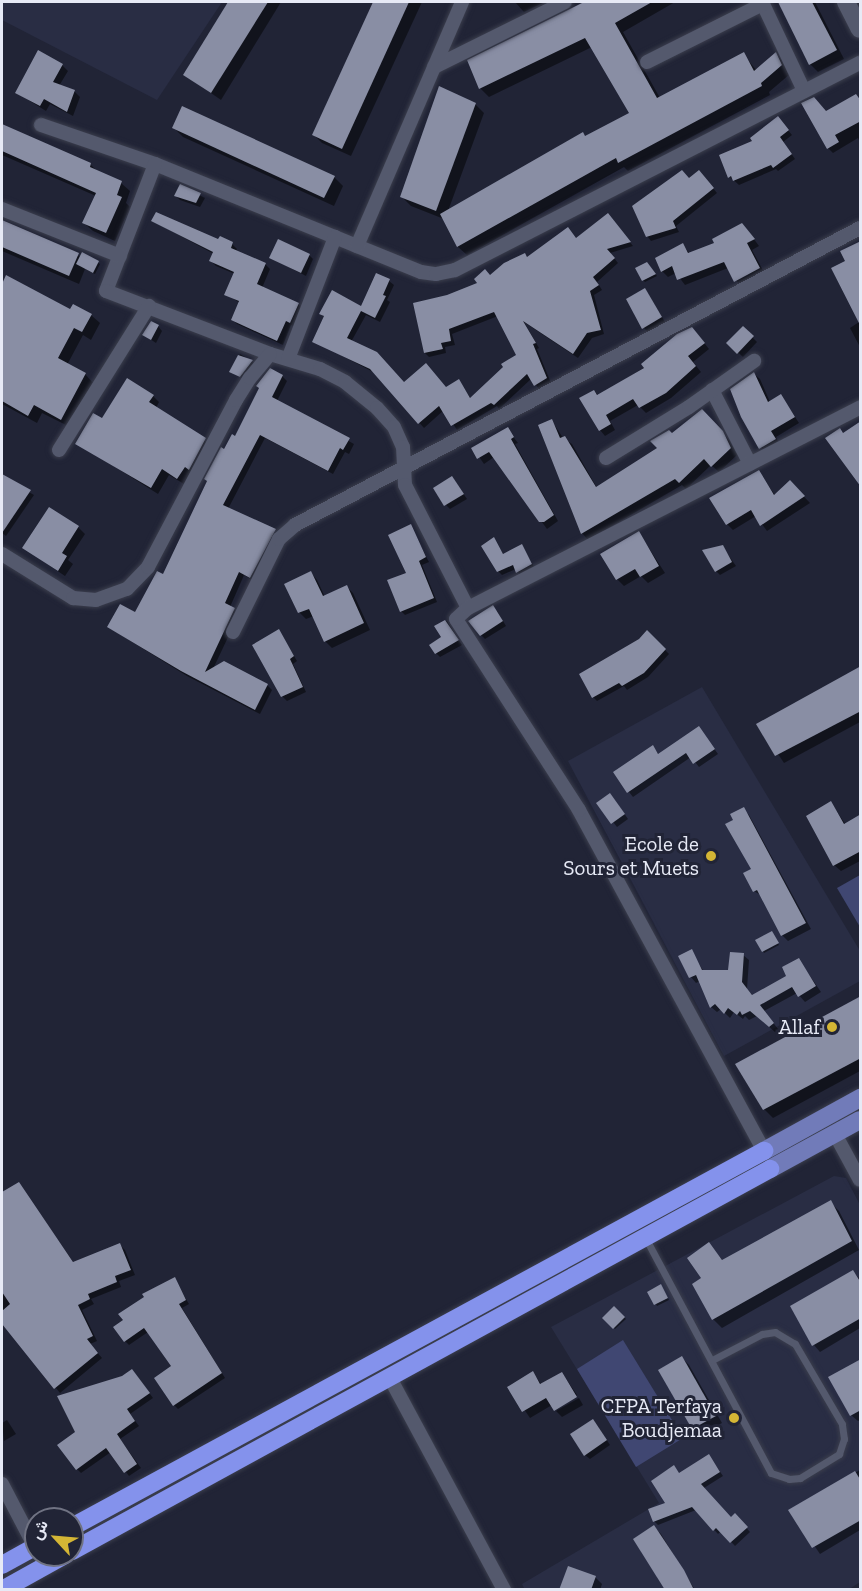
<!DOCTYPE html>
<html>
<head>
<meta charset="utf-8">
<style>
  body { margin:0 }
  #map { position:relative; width:862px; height:1591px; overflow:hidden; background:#212436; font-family:"Zilla Slab",Vazirmatn,serif }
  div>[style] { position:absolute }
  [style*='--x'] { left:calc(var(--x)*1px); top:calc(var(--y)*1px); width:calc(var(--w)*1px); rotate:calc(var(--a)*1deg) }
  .built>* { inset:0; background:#292d44 }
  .green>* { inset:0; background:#404772 }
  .shadow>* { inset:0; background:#0007 }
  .building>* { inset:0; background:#898ea4 }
  .roads { filter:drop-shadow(0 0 2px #3b3e4d) drop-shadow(0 0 2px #3b3e4d) }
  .lane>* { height:7px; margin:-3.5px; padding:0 3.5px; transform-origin:3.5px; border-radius:3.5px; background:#54596d }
  .street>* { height:14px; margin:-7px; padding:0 7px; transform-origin:7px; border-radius:7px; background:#54596d }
  .secondary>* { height:18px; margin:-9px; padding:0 9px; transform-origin:9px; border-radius:9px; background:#54596d }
  .primary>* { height:18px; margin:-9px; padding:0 9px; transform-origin:9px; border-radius:9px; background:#717bb9 }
  .highway>* { height:18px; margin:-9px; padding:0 9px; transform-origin:9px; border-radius:9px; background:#8492ec }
  .dots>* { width:16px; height:16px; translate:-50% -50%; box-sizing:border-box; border:3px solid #212436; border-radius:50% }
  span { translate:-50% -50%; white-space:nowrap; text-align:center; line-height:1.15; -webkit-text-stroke:6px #212436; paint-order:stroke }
  .poi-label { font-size:21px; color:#e7eaf6 }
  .right { translate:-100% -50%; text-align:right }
  .frame { position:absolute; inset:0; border:3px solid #e7eaf6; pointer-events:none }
  .north { position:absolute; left:24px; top:1507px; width:60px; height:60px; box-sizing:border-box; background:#212436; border:2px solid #707383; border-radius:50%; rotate:296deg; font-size:16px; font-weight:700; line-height:24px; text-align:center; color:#e7eaf6 }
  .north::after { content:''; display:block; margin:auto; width:21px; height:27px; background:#d4b635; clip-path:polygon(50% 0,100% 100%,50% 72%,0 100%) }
</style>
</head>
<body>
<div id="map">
  <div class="built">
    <div style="clip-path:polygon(2px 2px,222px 2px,157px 100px,2px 20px)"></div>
    <div style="clip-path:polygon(702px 687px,860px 951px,860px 981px,724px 1056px,568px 761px)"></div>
    <div style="clip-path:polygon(834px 1176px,846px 1178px,860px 1205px,860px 1582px,848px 1590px,525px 1590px,522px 1584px,659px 1503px,551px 1327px)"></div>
  </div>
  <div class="green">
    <div style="clip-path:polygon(860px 875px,860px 927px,837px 888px)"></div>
    <div style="clip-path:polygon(623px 1340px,683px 1438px,636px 1467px,577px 1369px)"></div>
  </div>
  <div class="shadow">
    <div style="clip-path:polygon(230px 2px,281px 2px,221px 100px,185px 75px)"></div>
    <div style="clip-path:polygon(374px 2px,422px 2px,351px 156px,322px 143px,313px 134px)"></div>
    <div style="clip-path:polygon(515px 2px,545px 2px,524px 12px)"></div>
    <div style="clip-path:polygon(588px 2px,675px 2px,623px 32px,660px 98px,743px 54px,757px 71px,776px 54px,784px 63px,790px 74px,769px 92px,770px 95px,628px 171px,624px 167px,467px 255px,458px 247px,444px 219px,411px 206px,401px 196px,475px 104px,484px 113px,448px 211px,631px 114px,592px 47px,489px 97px,480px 88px,469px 61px)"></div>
    <div style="clip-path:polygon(779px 2px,815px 2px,844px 59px,818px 72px,810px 64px)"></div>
    <div style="clip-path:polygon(62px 65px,68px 71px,59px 86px,74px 91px,80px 97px,73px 116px,50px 104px,46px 111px,17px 93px)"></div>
    <div style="clip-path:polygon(860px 100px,860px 142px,858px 138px,833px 153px,828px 148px,826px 112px)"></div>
    <div style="clip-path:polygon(782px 123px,792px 135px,783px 142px,795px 159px,778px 171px,776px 169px,739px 185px,730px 177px,755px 142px)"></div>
    <div style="clip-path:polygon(2px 125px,90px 164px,99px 173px,121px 183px,130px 191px,126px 203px,130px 207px,115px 241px,93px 231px,84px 223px,96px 196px,2px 155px)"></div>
    <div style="clip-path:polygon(174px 128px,334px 177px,343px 186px,334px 206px,183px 137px)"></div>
    <div style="clip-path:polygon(703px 176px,717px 193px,676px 226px,679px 232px,651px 241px,647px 236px,689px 180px)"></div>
    <div style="clip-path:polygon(181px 186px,205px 198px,200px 207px,180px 200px,176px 196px)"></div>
    <div style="clip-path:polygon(612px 220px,633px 246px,610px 253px,618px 263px,597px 282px,602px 290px,594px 295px,604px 334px,592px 338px,578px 358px,524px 322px,539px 348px,537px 349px,551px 383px,540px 390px,531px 379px,499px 409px,497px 406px,457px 430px,444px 410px,424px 428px,375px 373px,314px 341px,325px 317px,321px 314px,362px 308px,389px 281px,394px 285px,387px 300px,390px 302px,380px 322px,366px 315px,351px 342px,404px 384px,446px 389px,459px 381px,471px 399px,518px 355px,498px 316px,452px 334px,455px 345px,445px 347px,446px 353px,429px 357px,425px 353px,448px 297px,491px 277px,525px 255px,529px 258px,577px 239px)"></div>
    <div style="clip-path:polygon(2px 221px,81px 257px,83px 254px,100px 264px,95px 274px,85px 269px,79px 284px,2px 251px)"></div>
    <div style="clip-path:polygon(153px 221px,232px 244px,237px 249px,236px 251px,265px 264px,270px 269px,262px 288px,298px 304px,303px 309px,295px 327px,291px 325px,283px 345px,237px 324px,232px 319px,240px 303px,226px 294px,235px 274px,216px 266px,211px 261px,214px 254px)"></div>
    <div style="clip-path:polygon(748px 231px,759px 246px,752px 250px,765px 274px,741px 287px,728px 268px,685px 285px,676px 273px,668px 277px,662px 271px,683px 245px,690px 254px)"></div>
    <div style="clip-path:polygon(860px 242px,860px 347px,850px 328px,859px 322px,847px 262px)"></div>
    <div style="clip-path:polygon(309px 255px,313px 259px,306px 276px,271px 258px)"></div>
    <div style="clip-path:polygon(647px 264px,657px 276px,645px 282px,643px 280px)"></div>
    <div style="clip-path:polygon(7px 277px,71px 311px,91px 315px,100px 323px,91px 340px,83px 335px,67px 365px,85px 374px,93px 383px,70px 427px,42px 413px,37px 423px,2px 404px,2px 287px)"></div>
    <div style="clip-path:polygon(645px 289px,665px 322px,648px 332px,644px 328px)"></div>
    <div style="clip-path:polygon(158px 326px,162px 331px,156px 343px,144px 335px)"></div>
    <div style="clip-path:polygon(743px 328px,757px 342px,743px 357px,728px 343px)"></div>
    <div style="clip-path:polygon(697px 334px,709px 349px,693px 362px,701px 372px,671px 398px,646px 413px,638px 405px,610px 421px,615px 430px,605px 436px,600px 430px,594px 391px,599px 396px)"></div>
    <div style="clip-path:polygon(240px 354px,257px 365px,245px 380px,231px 371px)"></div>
    <div style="clip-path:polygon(754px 374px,760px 379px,770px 402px,781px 396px,799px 423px,776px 437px,780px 445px,766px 453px,761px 448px)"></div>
    <div style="clip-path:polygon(282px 376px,287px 381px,277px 401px,354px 444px,349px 454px,345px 452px,333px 474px,265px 438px,228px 509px,280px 535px,255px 582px,244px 575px,230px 607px,239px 614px,213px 669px,224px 663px,268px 686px,272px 690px,260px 714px,187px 676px,108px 627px,136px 614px,163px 576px,225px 451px)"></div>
    <div style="clip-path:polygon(153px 396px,159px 402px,156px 408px,212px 446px,184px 484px,169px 475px,158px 494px,77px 443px,102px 420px)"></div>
    <div style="clip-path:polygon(702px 411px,729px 440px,737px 455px,719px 472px,711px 465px,686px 489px,682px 485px,588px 540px,582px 533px,552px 421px,563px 438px,572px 444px,597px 488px,659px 449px)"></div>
    <div style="clip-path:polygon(507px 429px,518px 443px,515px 444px,558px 521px,547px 529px,494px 457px,484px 464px,473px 448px)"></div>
    <div style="clip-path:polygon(758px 472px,775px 495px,790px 482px,810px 503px,767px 531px,756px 516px,733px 530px,727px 524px)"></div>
    <div style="clip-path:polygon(452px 477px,467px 499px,450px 509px,446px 505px)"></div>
    <div style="clip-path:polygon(5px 478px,34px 495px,6px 536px,2px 533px,2px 484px)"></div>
    <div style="clip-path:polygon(410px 526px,429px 562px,422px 565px,437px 602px,405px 615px,401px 611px,408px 573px)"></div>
    <div style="clip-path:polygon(78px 527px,85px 534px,68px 560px,73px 564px,65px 576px,24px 548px)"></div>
    <div style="clip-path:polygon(639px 533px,665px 573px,648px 583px,641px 576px,624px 586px,617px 579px)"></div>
    <div style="clip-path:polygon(493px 539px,504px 555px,521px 546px,535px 568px,521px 576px,516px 569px,502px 575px,498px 571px)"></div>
    <div style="clip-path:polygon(722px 546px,736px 566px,720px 575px,716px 571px)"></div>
    <div style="clip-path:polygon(311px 573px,317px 580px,325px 597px,347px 587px,353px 593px,370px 630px,332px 648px,325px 641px,314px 616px,306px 619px,299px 612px)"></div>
    <div style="clip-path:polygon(497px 611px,506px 626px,485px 639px,481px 635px)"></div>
    <div style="clip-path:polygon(447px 621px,462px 645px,440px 657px,436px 653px,443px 638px,437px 627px)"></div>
    <div style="clip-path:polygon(279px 631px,297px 661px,293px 664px,306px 692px,287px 701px,282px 696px)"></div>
    <div style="clip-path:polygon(647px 632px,669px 654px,648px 677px,627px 690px,624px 686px,597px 701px,593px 697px)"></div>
    <div style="clip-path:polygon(860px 668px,860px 722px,784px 763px,758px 724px)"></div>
    <div style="clip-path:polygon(699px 728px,718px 754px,699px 767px,691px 757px,633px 797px,629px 792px,615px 773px,653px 747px,659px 755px)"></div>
    <div style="clip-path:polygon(614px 799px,628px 819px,617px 827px,598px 803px)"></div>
    <div style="clip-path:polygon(831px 803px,846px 825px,860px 830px,860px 861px,841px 871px,834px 865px)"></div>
    <div style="clip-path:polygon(743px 809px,749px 815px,811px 929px,788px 941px,782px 935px,762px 896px,754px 891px,745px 874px,754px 869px,735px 820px)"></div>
    <div style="clip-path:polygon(773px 935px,779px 945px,764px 953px,763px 951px)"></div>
    <div style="clip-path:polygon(691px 951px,704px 972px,729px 972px,743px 955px,749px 960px,747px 989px,753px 996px,788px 976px,799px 960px,821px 992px,805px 1002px,797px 993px,764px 1011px,778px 1029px,775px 1032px,757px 1016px,749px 1020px,745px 1016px,743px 1019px,734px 1012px,730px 1018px,721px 1009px,717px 1012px,711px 1007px,700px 981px,696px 983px,691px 977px,680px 957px)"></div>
    <div style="clip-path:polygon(860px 998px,860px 1071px,773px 1118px,764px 1109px)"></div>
    <div style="clip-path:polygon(18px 1183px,74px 1263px,120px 1245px,125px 1250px,135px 1275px,119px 1281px,121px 1287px,91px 1299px,94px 1304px,82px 1310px,97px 1341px,90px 1344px,102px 1358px,60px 1393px,2px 1321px,2px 1240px,11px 1233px,2px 1218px,2px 1194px)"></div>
    <div style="clip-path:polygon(830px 1202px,839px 1211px,859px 1250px,722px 1328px,713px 1319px,704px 1279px,709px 1244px,723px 1261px)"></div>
    <div style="clip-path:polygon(853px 1272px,860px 1279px,860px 1328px,820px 1352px,814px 1345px,792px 1306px)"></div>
    <div style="clip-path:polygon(174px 1279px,189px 1304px,182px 1308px,225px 1378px,178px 1409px,174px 1405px,174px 1367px,148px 1332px,129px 1345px,125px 1341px,125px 1321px)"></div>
    <div style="clip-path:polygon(662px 1288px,669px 1300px,657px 1306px,649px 1292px)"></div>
    <div style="clip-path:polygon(614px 1308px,626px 1319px,615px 1329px,604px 1318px)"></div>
    <div style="clip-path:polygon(682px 1358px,689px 1365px,722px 1423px,700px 1435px,693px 1428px)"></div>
    <div style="clip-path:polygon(860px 1361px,860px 1420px,858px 1421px,851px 1415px)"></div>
    <div style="clip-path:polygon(533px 1373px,542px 1385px,562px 1373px,577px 1395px,555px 1409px,552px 1405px,530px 1418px,509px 1387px)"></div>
    <div style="clip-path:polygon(136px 1375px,153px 1398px,130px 1414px,139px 1426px,120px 1439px,141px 1468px,129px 1476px,111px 1452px,81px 1473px,77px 1469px,77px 1433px,123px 1377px)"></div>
    <div style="clip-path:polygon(579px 1398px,583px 1405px,562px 1417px,556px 1411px)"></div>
    <div style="clip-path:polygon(7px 1420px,16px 1434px,4px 1441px,2px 1423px)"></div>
    <div style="clip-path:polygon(597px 1425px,610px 1445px,590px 1459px,585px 1455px)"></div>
    <div style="clip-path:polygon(709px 1456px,723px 1476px,704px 1488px,731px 1519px,735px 1515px,750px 1532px,735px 1546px,721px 1531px,718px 1534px,696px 1510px,658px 1525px,654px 1521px,667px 1503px,680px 1475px)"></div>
    <div style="clip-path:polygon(860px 1470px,860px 1530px,820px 1554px,790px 1510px)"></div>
    <div style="clip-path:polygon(654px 1527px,661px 1534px,695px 1590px,667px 1590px)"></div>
    <div style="clip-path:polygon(595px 1577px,602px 1584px,600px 1590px,561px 1590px)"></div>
  </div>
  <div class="building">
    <div style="clip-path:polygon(228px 2px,268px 2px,211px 93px,183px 75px)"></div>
    <div style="clip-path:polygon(373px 2px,409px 2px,342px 149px,312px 135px)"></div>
    <div style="clip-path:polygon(584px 2px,652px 2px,615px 23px,657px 98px,744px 52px,754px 71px,776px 52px,782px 65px,761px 83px,762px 86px,618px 163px,616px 158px,457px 247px,440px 214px,583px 132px,585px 136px,629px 113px,585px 38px,479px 89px,467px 60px)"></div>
    <div style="clip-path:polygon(778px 2px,812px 2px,837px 50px,809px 65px)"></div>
    <div style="clip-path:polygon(38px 50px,63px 64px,53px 82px,75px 90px,67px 112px,44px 99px,40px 106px,15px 93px)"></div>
    <div style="clip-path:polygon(439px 86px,476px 103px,436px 211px,400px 197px)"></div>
    <div style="clip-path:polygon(856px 94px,861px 101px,861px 121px,835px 135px,839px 142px,827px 149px,801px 103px,814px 97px,826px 111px)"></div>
    <div style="clip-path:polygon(182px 106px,335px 176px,324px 198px,172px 128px)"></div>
    <div style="clip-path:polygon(778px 116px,789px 130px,780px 137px,792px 154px,773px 168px,771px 165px,733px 181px,731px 176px,728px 178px,719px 155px,752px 141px,750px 138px)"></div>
    <div style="clip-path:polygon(2px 124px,91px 163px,90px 167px,122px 181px,117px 195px,122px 197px,106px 233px,82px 223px,96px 193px,2px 151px)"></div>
    <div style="clip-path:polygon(682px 170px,689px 178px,699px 170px,714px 188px,673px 221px,676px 228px,646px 237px,632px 206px)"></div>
    <div style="clip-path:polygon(180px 184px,201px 193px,196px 203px,174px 196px)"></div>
    <div style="clip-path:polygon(156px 212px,218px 239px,220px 236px,233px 242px,231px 248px,266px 263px,257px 284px,299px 303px,290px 323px,286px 321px,277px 341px,231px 320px,239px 301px,224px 295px,234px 272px,209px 261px,213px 252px,151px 221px)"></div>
    <div style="clip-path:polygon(608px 213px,631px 242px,607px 249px,615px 258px,593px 277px,599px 285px,590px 291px,601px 330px,587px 333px,573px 354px,523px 321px,536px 343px,533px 344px,547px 378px,534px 386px,527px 374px,494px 405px,491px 403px,451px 426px,439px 406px,418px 424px,370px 369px,312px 342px,324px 316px,319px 314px,332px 290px,361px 306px,376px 273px,390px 279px,383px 295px,386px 296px,375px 318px,361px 311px,347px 338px,377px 352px,404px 382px,426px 363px,446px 387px,459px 379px,470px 398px,503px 367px,501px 364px,516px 355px,494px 312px,449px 329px,451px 341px,441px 343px,443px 349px,424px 353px,413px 303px,447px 295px,477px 283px,474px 279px,485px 269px,490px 275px,504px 263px,525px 253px,527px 257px,568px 227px,576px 238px)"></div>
    <div style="clip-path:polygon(2px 220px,79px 253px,69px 276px,2px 247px)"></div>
    <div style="clip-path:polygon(742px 223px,755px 239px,747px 243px,760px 268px,734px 282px,724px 262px,677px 280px,672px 266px,661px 272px,655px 258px,683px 243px,688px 253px,714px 243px,712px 239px)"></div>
    <div style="clip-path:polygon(278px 239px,310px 254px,301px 273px,269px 258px)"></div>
    <div style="clip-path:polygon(861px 241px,861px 327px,831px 268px,845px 261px,840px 251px)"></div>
    <div style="clip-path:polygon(82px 252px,99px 261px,93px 273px,76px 264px)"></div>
    <div style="clip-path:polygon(647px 262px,656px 274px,642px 281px,635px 268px)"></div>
    <div style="clip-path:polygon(6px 275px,70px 309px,73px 304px,92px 314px,82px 332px,74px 328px,58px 358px,86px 373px,61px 420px,34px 405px,28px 416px,2px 401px,2px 284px)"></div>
    <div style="clip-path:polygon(645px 288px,662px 317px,642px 329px,626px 299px)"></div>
    <div style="clip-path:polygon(151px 321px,159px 325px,151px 340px,142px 335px)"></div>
    <div style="clip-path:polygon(743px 326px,754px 336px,737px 354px,726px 343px)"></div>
    <div style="clip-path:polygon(692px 327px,705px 343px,688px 356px,696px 366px,666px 393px,639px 408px,633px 399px,606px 415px,611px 424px,599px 431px,579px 398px,594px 390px,597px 395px,644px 368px,641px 364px,677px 334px)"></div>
    <div style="clip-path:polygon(238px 355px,253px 360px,240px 377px,229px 372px)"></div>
    <div style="clip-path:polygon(270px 368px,283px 375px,272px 397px,350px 438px,343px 450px,340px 448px,328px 471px,260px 435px,223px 505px,276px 529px,250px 578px,239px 572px,225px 603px,235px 608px,205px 672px,224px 661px,268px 684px,255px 710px,181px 671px,107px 627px,120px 604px,135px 612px,157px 571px,163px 574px,207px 481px,204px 479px,221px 447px,224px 449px,232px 434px,235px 436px,259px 388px,256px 386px)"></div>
    <div style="clip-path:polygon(754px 372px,768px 402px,781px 394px,795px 417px,771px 431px,776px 439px,759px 449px,741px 417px,730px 389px)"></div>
    <div style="clip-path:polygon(127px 378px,154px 395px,149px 402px,206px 438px,189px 470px,185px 467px,177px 479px,162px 469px,151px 488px,75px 444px,93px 413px,102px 418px)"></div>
    <div style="clip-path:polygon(702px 409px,723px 431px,731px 448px,711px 467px,704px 459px,679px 483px,675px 479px,581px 534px,538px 425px,552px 419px,560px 438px,565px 436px,596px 487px,657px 448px,650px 441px,669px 430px,672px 433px)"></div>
    <div style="clip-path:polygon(861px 421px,861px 487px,825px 438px,840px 428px,843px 433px)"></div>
    <div style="clip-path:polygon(508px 427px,514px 437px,511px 439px,554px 515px,544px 522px,539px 522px,489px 452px,477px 459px,471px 448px)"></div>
    <div style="clip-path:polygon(759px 470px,774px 495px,790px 480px,805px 496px,760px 526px,751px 510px,726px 525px,709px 498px)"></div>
    <div style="clip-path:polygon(2px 474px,31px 490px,2px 533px)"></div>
    <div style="clip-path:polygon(452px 476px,464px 494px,444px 506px,433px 488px)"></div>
    <div style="clip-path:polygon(49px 507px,79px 526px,62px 553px,67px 556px,58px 571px,22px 548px)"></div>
    <div style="clip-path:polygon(411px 524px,426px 557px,419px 561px,434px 598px,400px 612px,387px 580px,406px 573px,388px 535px)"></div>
    <div style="clip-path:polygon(639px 531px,659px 566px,640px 577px,635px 569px,616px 580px,600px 554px)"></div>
    <div style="clip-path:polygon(494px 537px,503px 554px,522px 544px,532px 564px,516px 573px,513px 565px,497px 572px,481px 546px)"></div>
    <div style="clip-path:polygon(723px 545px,732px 562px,715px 572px,702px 550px)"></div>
    <div style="clip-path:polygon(311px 571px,323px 596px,347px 585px,364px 623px,324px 642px,309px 609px,298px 613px,284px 584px)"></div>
    <div style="clip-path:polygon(493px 605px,503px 621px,480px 636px,468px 621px)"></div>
    <div style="clip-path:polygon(445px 620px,459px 640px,435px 654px,429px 645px,441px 637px,434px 626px)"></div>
    <div style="clip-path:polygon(279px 629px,294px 656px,290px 659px,303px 687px,281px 697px,252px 645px)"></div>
    <div style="clip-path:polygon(647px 630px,666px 649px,644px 673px,622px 686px,619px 683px,592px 698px,579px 674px,639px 639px)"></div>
    <div style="clip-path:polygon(861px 666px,861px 711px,775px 756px,756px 724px)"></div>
    <div style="clip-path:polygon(699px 726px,715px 749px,693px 764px,686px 753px,627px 793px,613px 772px,653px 745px,658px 754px)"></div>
    <div style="clip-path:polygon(610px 793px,625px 814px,611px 824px,596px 803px)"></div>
    <div style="clip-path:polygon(831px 801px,844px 824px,861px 814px,861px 851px,833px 866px,806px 816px)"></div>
    <div style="clip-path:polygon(744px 807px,806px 923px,781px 936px,757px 890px,753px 892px,743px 873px,751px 869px,725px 824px,733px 820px,730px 814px)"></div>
    <div style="clip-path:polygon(772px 931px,779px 943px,762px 952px,755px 940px)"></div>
    <div style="clip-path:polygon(692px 949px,702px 970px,728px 970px,730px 952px,744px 953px,742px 982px,752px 995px,786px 976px,782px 967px,799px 958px,816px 986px,798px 997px,792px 987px,760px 1005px,774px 1023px,769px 1027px,750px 1011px,742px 1015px,740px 1011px,737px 1015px,728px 1008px,724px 1014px,715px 1004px,710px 1008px,696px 975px,689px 978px,678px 956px)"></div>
    <div style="clip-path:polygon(861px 996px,861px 1058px,763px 1110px,735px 1064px)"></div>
    <div style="clip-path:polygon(19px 1182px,73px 1262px,120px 1243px,131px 1270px,115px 1276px,117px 1282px,88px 1294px,90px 1299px,78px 1305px,93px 1336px,87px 1339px,98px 1353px,54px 1389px,2px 1324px,2px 1311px,10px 1304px,2px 1292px,2px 1192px)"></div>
    <div style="clip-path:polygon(831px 1200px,852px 1241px,712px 1320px,692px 1284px,701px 1278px,687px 1258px,709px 1242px,722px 1260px)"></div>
    <div style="clip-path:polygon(853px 1270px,861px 1283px,861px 1318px,812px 1346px,790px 1306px)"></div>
    <div style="clip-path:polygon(175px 1277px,186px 1300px,179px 1304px,222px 1373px,173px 1406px,154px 1378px,171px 1366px,144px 1328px,124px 1342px,113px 1327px,123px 1320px,118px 1314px,144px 1297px,142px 1294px)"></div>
    <div style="clip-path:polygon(661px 1284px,668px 1298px,654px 1305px,647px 1292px)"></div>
    <div style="clip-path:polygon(614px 1306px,625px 1317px,613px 1329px,602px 1318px)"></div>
    <div style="clip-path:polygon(682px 1356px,716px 1416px,692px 1429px,658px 1370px)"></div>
    <div style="clip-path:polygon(861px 1359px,861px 1410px,850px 1416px,828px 1377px)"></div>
    <div style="clip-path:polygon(132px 1369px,150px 1393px,127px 1409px,135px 1421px,117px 1434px,137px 1464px,124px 1473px,106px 1448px,76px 1470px,57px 1445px,75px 1432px,57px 1396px,122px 1376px)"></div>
    <div style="clip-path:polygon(533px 1371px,540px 1384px,562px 1372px,577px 1397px,554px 1411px,546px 1398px,522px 1412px,507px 1387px)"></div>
    <div style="clip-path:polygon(593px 1419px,607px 1440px,584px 1456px,570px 1434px)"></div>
    <div style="clip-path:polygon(709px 1454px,720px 1472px,701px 1484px,731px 1517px,735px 1513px,748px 1527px,730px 1543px,716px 1528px,713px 1531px,692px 1507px,653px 1522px,648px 1509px,665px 1503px,651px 1481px,674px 1465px,679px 1473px)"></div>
    <div style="clip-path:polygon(855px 1471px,861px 1481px,861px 1520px,812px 1548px,788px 1510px)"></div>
    <div style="clip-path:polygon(654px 1525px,684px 1570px,694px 1590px,665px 1590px,633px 1539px)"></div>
    <div style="clip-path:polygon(568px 1566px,596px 1576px,591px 1590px,559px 1590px)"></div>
  </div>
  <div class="roads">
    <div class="lane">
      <div style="--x:646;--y:1239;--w:265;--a:61.9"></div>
      <div style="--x:771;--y:1473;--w:19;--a:18"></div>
      <div style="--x:789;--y:1479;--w:11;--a:-5"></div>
      <div style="--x:800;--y:1478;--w:46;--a:-31.6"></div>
      <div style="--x:839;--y:1454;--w:16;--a:-72"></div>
      <div style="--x:844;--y:1439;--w:15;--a:-98"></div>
      <div style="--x:842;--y:1424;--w:93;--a:-120.4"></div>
      <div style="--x:795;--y:1344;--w:23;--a:-149"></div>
      <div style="--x:775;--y:1332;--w:13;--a:171"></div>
      <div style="--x:762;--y:1334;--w:56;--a:152.5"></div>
    </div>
    <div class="street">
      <div style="--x:762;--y:2;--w:98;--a:64.7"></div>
      <div style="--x:647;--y:62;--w:130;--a:-26.6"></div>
      <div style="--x:434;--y:67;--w:146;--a:-26.4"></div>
      <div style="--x:41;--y:125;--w:120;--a:18.9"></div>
      <div style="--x:155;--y:164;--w:287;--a:22.1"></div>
      <div style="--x:421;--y:272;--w:15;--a:8"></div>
      <div style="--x:436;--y:274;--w:19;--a:-12"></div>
      <div style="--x:455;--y:270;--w:455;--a:-27.1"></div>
      <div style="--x:155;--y:164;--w:136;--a:111.1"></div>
      <div style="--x:106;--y:291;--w:176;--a:21"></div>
      <div style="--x:270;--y:354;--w:52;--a:16.7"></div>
      <div style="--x:320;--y:369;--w:28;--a:27"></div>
      <div style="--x:345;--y:382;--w:41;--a:39.1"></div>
      <div style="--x:377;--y:408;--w:25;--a:48"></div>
      <div style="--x:394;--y:427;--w:22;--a:66"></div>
      <div style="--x:403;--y:447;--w:38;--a:87"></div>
      <div style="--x:405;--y:485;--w:138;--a:62.9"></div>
      <div style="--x:2;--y:209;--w:127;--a:21.7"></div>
      <div style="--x:357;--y:246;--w:266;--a:-66.7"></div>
      <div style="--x:288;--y:359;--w:131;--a:-68.9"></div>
      <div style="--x:712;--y:390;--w:83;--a:62.8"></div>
      <div style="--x:59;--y:450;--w:170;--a:-58"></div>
      <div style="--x:606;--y:458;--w:97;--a:-31.6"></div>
      <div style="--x:689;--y:407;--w:80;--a:-35.3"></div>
      <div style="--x:2;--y:554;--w:84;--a:31.8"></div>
      <div style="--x:73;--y:598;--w:23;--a:5"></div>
      <div style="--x:96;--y:600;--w:33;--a:-20"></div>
      <div style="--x:127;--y:589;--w:30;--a:-46"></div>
      <div style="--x:148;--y:567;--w:189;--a:-62.2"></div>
      <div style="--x:236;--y:400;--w:26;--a:-58"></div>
      <div style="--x:250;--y:378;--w:31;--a:-50"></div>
      <div style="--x:233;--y:632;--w:104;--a:-63.7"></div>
      <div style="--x:279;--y:539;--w:21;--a:-41"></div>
      <div style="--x:295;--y:525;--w:638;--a:-27.73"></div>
      <div style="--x:835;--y:1134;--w:52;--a:61.5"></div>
      <div style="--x:764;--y:1151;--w:388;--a:-118.5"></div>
      <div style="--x:579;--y:810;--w:227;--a:-122.8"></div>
      <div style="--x:456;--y:619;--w:16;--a:-43"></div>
      <div style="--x:468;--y:608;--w:441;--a:-27.1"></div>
      <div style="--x:390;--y:1378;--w:241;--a:61.7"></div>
      <div style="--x:2;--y:1484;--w:71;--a:62.4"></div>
    </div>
    <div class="secondary">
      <div style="--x:846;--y:2;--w:30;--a:63"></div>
    </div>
    <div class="primary">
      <div style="--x:764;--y:1151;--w:110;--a:-28.9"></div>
      <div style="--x:770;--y:1169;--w:102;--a:-28.6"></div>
    </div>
    <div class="highway">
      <div style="--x:72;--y:1527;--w:788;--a:-28.52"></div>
      <div style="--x:72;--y:1551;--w:796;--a:-28.69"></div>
      <div style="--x:2;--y:1565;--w:39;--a:-29"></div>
      <div style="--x:2;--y:1590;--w:72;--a:-29.1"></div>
    </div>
  </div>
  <div class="dots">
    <div style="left:711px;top:856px;background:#d4b635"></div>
    <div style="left:832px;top:1027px;background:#d4b635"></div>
    <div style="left:734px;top:1418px;background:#d4b635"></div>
  </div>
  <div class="poi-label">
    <span class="right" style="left:699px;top:856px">Ecole de<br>Sours et Muets</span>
    <span class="right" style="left:820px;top:1027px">Allaf</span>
    <span class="right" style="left:722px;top:1418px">CFPA Terfaya<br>Boudjemaa</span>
  </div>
  <div class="frame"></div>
  <div class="north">ش</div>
</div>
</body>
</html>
